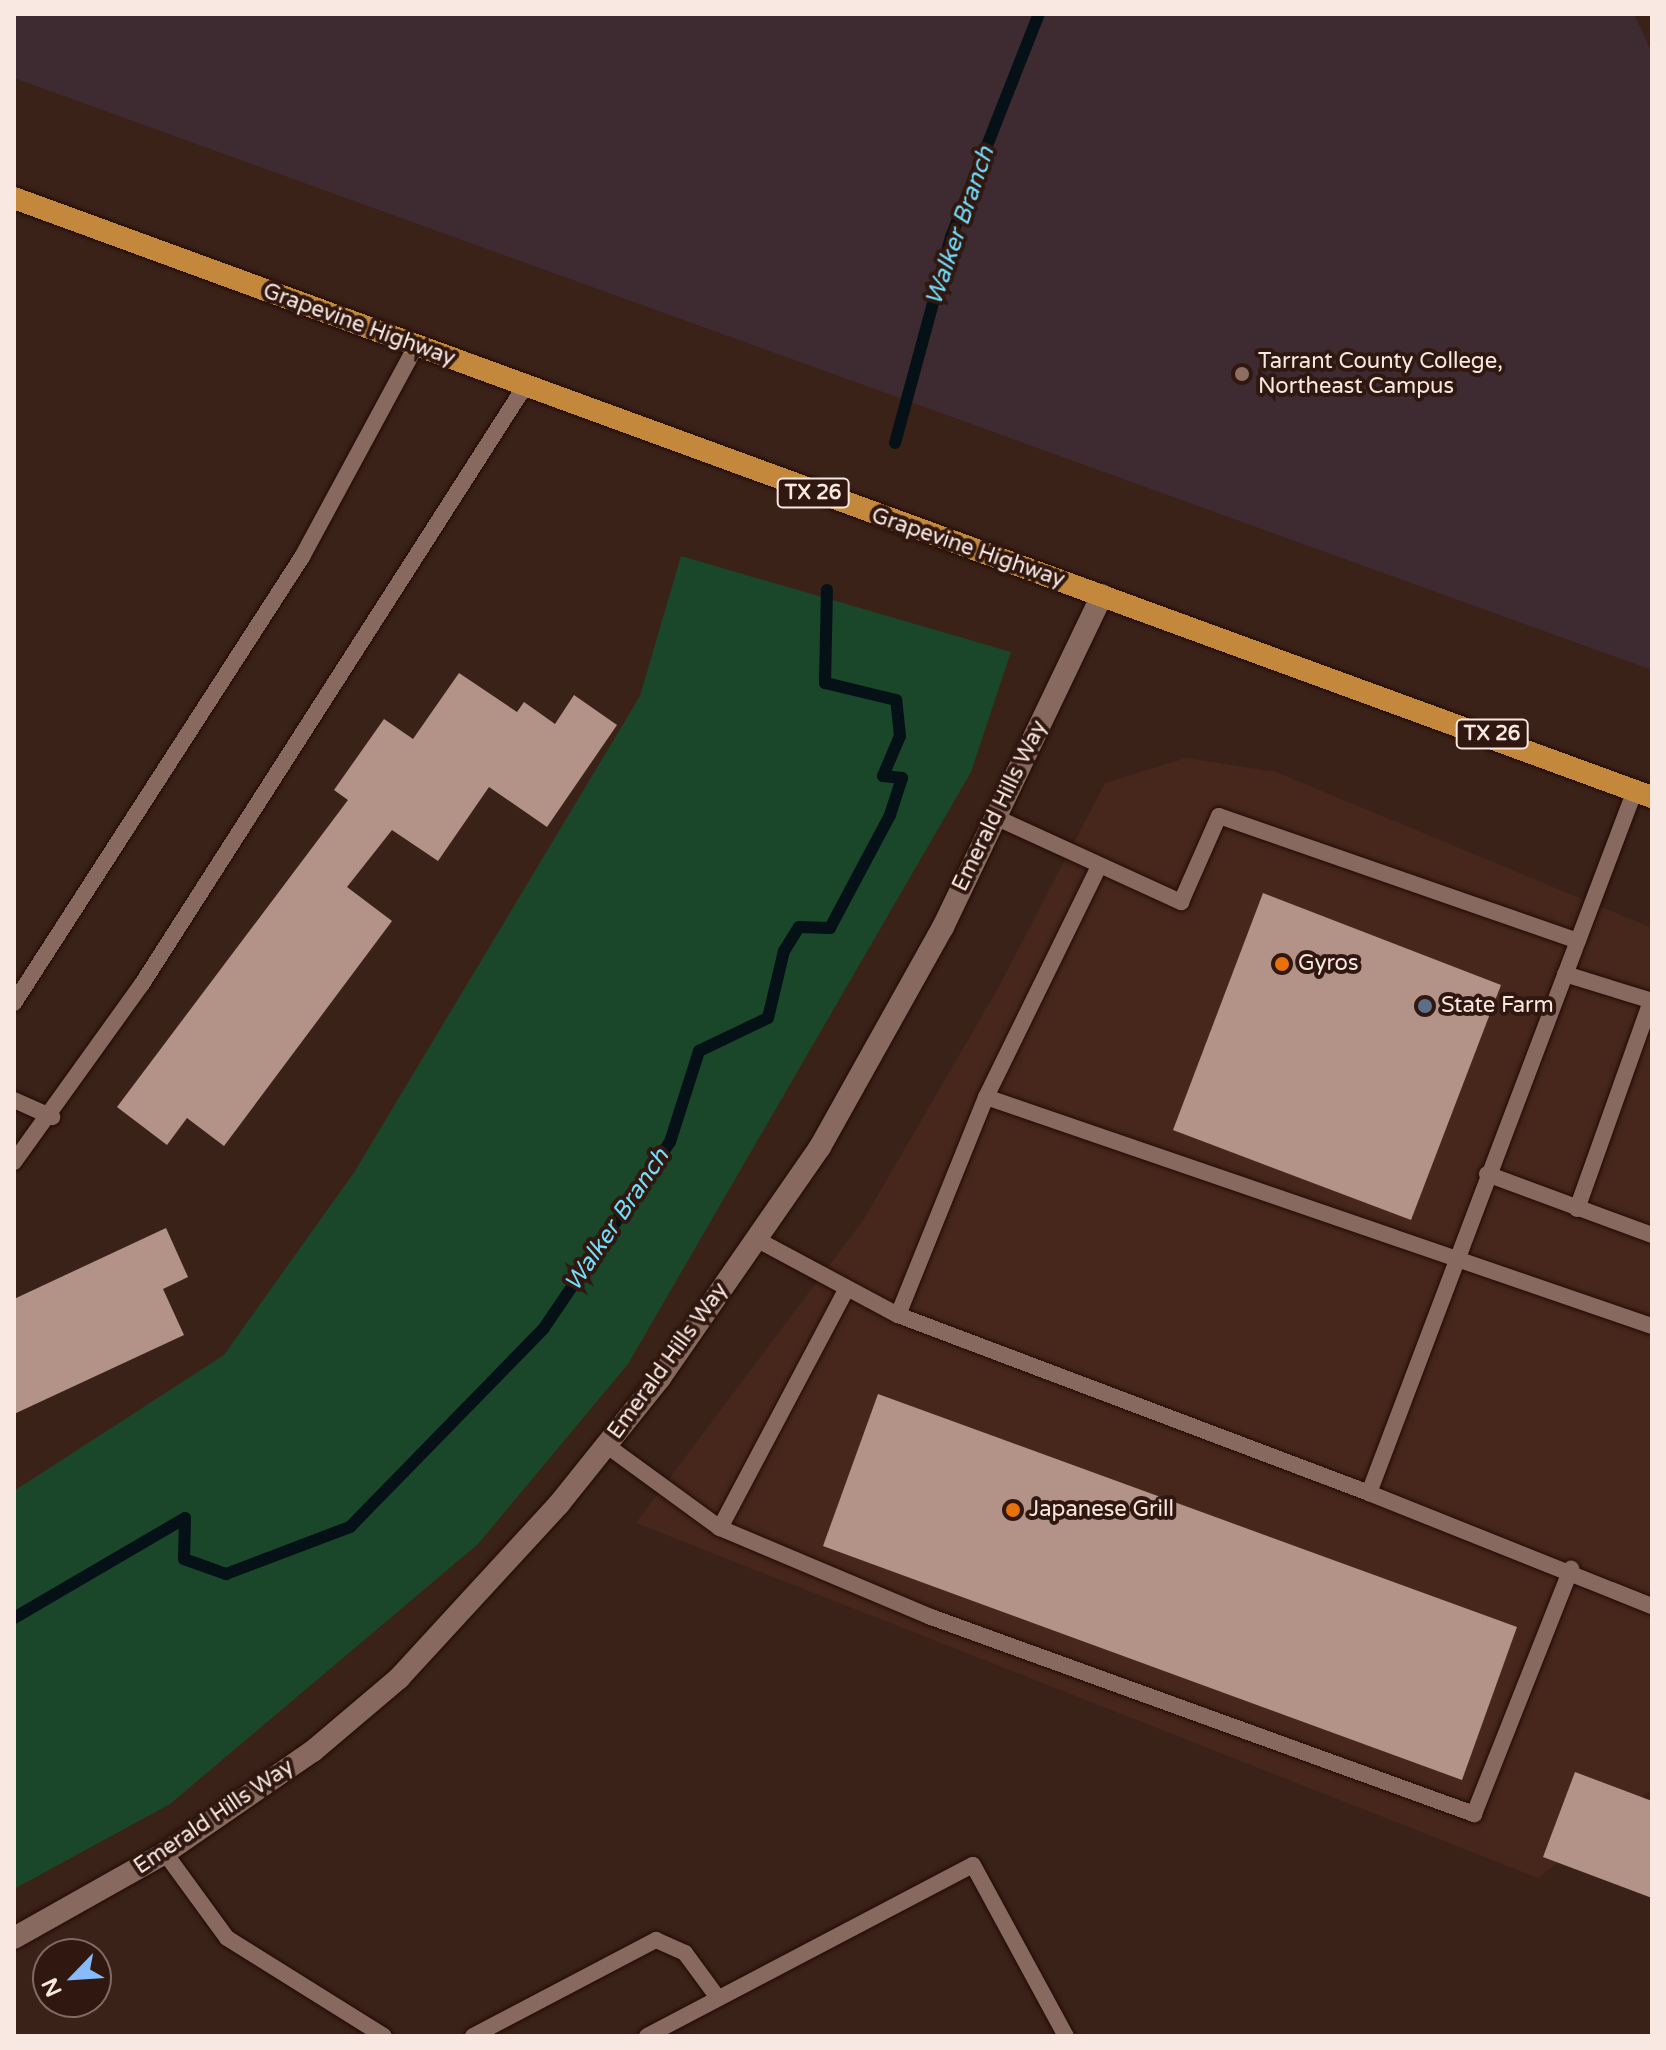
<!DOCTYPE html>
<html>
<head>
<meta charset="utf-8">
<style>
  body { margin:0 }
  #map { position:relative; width:1666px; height:2050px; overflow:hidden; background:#3b2219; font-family:"Varela Round",sans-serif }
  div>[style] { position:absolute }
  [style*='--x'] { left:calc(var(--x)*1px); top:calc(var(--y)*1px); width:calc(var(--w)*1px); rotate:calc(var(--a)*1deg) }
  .built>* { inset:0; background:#47271c }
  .education>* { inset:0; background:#3d2b31 }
  .green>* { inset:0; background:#1a462a }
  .stream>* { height:12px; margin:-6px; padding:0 6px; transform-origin:6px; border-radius:6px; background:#051116 }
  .building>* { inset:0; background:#b39388 }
  .roads { filter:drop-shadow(0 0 2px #210b04) drop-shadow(0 0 2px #210b04) }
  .service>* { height:16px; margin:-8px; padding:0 8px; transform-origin:8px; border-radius:8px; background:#87695f }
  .tertiary>* { height:22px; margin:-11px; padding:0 11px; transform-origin:11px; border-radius:11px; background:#87695f }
  .primary>* { height:22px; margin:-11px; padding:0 11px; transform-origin:11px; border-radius:11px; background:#c3883c }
  .dots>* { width:22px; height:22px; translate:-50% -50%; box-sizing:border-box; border:4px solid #301810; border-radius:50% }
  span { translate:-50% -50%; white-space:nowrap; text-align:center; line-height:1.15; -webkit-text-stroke:8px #301810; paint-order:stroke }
  .shield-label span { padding:2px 6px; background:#301810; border:2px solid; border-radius:6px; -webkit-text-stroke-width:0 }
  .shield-label { font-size:20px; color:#f9e8e2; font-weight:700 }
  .street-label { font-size:22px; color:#f9e8e2 }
  .poi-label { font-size:22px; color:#f9e8e2 }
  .left { translate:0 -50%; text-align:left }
  .water-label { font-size:24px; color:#72defd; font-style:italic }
  .frame { position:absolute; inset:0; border:16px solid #f9e8e2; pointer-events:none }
  .north { position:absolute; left:32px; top:1938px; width:80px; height:80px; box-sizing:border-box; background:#301810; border:2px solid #806b64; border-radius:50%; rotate:245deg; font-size:22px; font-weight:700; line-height:32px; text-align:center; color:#f9e8e2 }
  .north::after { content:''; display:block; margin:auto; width:28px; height:36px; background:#87bbfb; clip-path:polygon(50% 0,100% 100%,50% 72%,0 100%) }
</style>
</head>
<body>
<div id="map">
  <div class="built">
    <div style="clip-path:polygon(1186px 758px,1276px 772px,1652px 928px,1652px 1789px,1538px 1878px,636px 1523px,864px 1219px,996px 992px,1105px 783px)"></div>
  </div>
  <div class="education">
    <div style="clip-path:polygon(14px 14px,1634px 14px,1652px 53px,1652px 670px,14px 78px)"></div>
  </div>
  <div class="green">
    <div style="clip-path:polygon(681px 556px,1011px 652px,971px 772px,628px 1364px,478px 1544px,170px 1804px,14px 1889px,14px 1491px,224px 1355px,355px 1171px,640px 696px)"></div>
  </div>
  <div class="stream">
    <div style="--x:895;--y:443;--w:213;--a:-74.8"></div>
    <div style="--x:951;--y:237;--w:240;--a:-68.5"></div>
    <div style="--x:14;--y:1618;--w:198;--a:-30.3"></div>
    <div style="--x:185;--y:1518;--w:41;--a:91.4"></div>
    <div style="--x:184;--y:1559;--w:45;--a:19.7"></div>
    <div style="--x:226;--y:1574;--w:133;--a:-20.8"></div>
    <div style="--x:350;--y:1527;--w:278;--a:-45.7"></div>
    <div style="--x:544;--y:1328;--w:225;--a:-55.9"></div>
    <div style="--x:670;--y:1142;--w:96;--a:-72.3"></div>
    <div style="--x:699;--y:1051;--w:76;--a:-25.6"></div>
    <div style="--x:768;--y:1018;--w:69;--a:-76.6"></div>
    <div style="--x:784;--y:951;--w:28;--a:-58"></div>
    <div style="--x:799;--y:927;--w:31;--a:2"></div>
    <div style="--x:830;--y:928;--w:128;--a:-62"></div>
    <div style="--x:890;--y:815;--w:39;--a:-72"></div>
    <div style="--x:902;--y:778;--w:19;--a:-174"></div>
    <div style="--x:883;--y:776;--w:43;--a:-67"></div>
    <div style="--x:900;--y:736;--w:36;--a:-96"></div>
    <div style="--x:896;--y:700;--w:73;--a:-166.5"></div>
    <div style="--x:825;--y:683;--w:93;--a:-88.8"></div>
  </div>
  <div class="building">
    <div style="clip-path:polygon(459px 673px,517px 712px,524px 702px,555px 724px,574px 695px,617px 725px,547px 827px,489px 787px,438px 861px,392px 830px,347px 887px,392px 921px,224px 1146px,187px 1118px,167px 1145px,117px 1107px,348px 800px,334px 790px,384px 719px,413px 739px)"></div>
    <div style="clip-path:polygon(1263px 893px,1501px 985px,1411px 1220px,1173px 1130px)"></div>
    <div style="clip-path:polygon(166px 1228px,188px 1277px,163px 1289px,184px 1335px,14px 1414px,14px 1299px)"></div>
    <div style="clip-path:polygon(878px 1394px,1517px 1627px,1462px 1780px,823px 1546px)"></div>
    <div style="clip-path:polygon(1575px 1772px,1652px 1801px,1652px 1898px,1543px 1857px)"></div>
  </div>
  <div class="roads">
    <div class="service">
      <div style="--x:1635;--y:790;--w:752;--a:110.73"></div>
      <div style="--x:1369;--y:1493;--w:305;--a:21.8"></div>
      <div style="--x:995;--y:817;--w:205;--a:24.6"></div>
      <div style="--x:1181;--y:902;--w:94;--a:-66.2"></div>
      <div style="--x:1219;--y:816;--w:380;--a:19.2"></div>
      <div style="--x:1565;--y:974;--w:91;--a:17.2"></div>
      <div style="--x:14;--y:1003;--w:531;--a:-57.15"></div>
      <div style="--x:302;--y:557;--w:240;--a:-61.6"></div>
      <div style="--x:986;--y:1097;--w:257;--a:-63.9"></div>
      <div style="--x:14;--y:1100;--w:42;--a:24.1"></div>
      <div style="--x:14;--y:1162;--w:219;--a:-54.3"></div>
      <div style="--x:142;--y:984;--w:710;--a:-57.36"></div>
      <div style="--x:1487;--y:1174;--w:176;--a:20.3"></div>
      <div style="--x:1577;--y:1209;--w:221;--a:-70.4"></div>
      <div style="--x:756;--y:1239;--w:161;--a:28.2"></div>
      <div style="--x:898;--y:1315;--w:235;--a:-68"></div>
      <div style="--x:986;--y:1097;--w:704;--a:18.98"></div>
      <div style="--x:898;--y:1315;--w:504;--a:20.7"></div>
      <div style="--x:606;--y:1445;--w:141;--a:36.1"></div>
      <div style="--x:720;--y:1528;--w:267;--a:-62.1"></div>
      <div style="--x:720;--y:1528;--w:229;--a:22.9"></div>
      <div style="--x:931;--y:1617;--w:578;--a:19.94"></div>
      <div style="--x:1474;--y:1814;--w:264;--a:-68.4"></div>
      <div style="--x:165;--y:1853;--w:105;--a:53.9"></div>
      <div style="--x:227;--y:1938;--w:185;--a:32"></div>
      <div style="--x:473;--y:2036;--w:207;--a:-27.7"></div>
      <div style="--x:656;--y:1940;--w:32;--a:24"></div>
      <div style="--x:685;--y:1953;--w:56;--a:53.7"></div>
      <div style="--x:647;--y:2036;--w:368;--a:-27.7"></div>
      <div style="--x:973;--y:1865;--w:195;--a:61.5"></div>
    </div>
    <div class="tertiary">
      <div style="--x:14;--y:1938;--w:173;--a:-29.4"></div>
      <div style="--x:165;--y:1853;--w:180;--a:-34.6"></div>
      <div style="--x:313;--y:1751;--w:113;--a:-40.3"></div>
      <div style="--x:399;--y:1678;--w:236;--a:-47.4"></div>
      <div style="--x:559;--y:1504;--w:161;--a:-51.3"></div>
      <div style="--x:660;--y:1378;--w:281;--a:-55.3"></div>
      <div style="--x:820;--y:1147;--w:252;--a:-60.8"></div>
      <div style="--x:943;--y:927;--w:368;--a:-64.4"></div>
    </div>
    <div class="primary">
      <div style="--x:14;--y:198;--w:1744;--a:20.09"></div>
    </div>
  </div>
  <div class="dots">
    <div style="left:1242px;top:374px;background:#8d6e63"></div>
    <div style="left:1282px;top:964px;background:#e8710a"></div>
    <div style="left:1425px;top:1006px;background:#5c6f8a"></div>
    <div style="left:1013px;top:1510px;background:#e8710a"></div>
  </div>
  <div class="shield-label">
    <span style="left:813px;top:493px">TX 26</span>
    <span style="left:1492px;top:734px">TX 26</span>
  </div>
  <div class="street-label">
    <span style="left:359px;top:325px;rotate:20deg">Grapevine Highway</span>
    <span style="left:968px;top:548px;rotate:19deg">Grapevine Highway</span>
    <span style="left:1000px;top:806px;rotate:-64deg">Emerald Hills Way</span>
    <span style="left:668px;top:1361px;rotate:-54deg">Emerald Hills Way</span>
    <span style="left:214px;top:1817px;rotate:-34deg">Emerald Hills Way</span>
  </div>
  <div class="poi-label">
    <span class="left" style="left:1258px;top:374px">Tarrant County College,<br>Northeast Campus</span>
    <span class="left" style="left:1298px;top:964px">Gyros</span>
    <span class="left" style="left:1441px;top:1006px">State Farm</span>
    <span class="left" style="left:1029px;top:1510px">Japanese Grill</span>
  </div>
  <div class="water-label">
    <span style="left:960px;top:226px;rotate:-71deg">Walker Branch</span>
    <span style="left:617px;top:1220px;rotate:-56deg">Walker Branch</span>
  </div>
  <div class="frame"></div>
  <div class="north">N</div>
</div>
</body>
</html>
